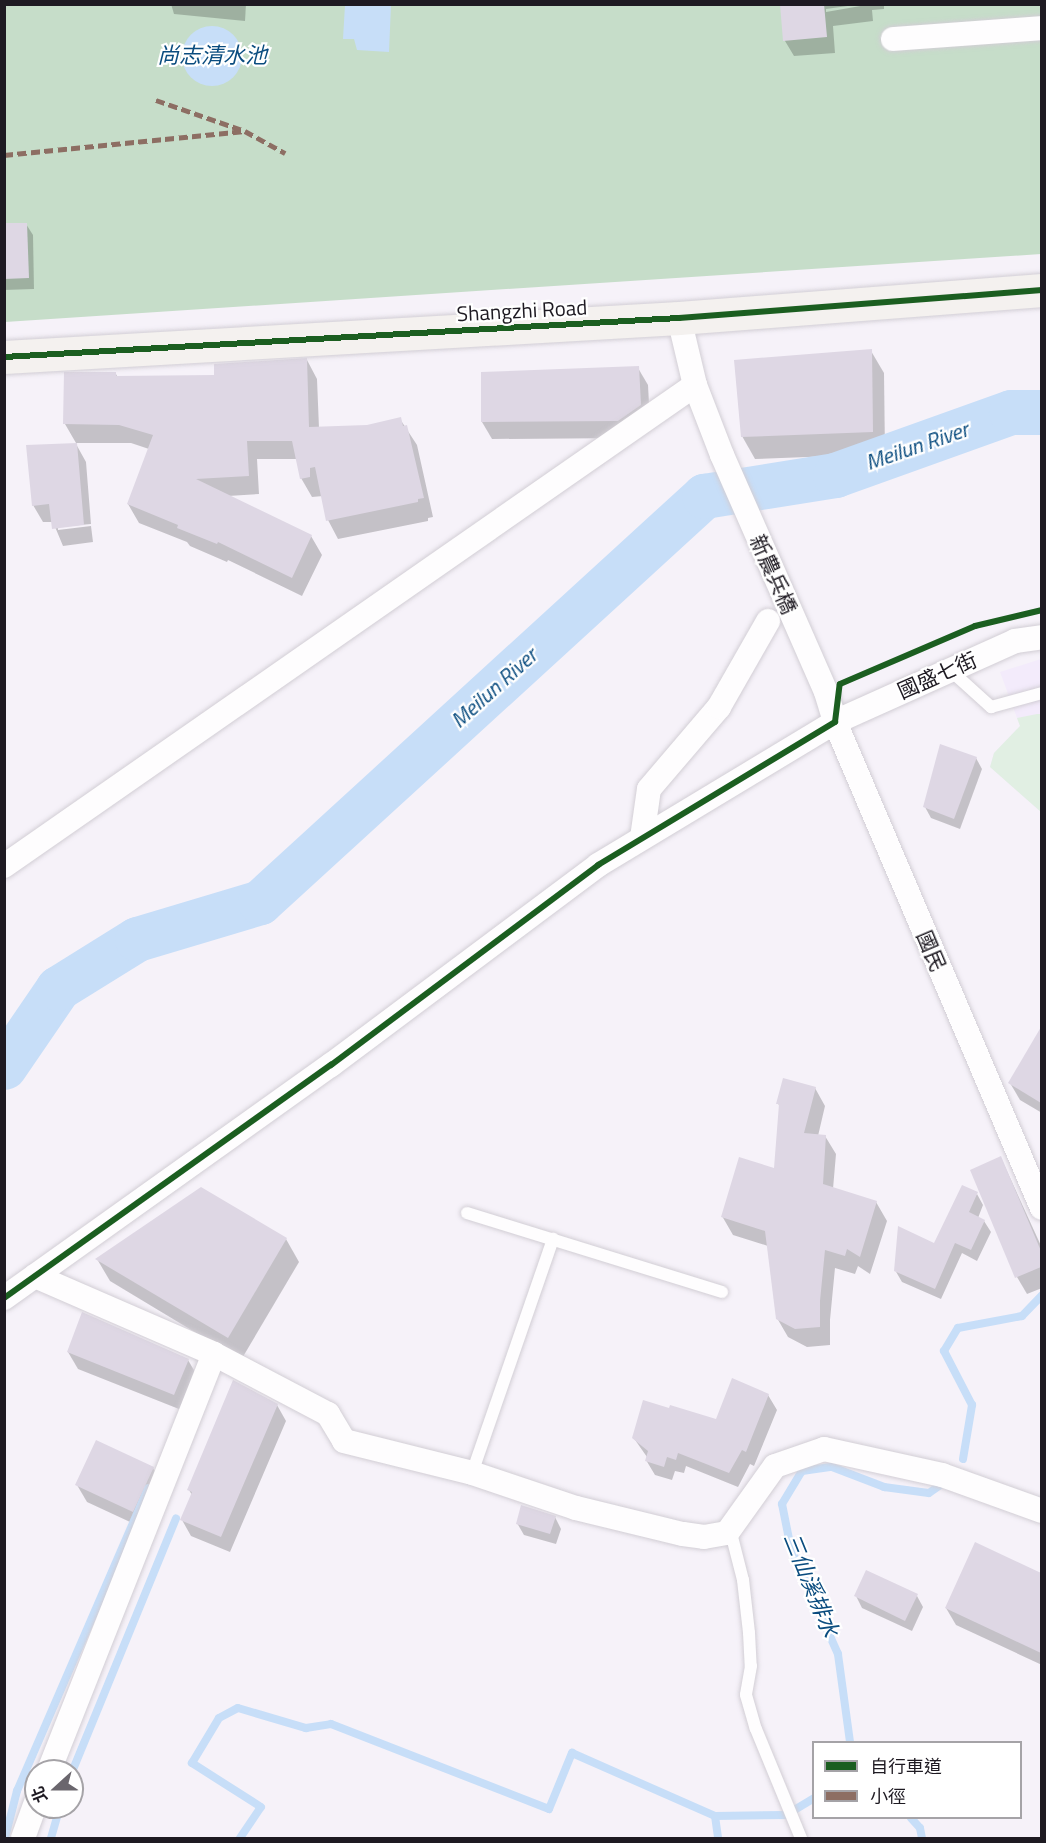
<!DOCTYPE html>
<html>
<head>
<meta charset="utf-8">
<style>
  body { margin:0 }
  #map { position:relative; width:1046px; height:1843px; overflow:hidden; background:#f6f2f9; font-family:"Titillium Web","Noto Sans TC",sans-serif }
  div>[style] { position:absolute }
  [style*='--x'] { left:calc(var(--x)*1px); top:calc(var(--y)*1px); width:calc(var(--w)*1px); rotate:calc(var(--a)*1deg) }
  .built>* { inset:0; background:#f3ebfb }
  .green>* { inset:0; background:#e1efe3 }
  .forest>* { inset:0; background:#c6ddc9 }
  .water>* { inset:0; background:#c7def8 }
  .round { border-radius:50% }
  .shadow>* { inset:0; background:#0003 }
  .stream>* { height:8px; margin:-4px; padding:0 4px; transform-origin:4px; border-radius:4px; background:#c7def8 }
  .river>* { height:45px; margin:-22.5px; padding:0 22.5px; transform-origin:22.5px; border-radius:22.5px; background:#c7def8 }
  .building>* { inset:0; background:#ded7e4 }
  .roads { filter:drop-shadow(0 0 2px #d2ced5) drop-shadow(0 0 2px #d2ced5) }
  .lane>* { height:12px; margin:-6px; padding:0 6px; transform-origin:6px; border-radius:6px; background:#fefdfe }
  .street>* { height:24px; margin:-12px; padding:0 12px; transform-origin:12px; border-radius:12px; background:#fefdfe }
  .secondary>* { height:33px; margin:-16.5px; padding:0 16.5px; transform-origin:16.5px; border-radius:16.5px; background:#f4f1ef }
  .quiet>* { height:4.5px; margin-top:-2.25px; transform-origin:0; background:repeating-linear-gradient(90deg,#8d6e63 0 9px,transparent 0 13.5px) }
  .cycleway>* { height:6px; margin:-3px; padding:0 3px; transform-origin:3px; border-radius:3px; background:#1b5e20 }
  span { translate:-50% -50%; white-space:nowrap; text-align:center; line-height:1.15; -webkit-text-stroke:4.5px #fff; paint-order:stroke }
  .street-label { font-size:21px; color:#1e1a22 }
  .water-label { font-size:22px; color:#0a4c7f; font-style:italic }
  .frame { position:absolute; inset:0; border:6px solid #1e1a22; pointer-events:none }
  .legend { position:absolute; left:812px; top:1741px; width:210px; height:78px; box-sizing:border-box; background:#fff; border:2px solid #a5a3a7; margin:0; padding:8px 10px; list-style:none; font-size:18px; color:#1e1a22 }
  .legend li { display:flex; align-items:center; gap:12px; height:30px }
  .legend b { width:30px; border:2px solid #a5a3a7 }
  .north { position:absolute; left:24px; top:1759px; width:60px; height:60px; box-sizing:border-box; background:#fff; border:2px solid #a5a3a7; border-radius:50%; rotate:249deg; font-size:16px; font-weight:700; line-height:24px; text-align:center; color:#1e1a22 }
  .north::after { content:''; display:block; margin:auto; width:21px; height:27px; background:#6a666d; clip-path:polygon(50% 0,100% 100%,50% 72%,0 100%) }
</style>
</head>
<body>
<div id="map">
  <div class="built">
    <div style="clip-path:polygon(1041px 659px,1041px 812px,990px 767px,994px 753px,1020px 726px,1000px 672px)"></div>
  </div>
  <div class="green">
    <div style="clip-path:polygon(1037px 714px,1042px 714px,1041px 812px,990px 767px,994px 753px,1020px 726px,1017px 718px)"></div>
  </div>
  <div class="forest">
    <div style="clip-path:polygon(5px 5px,1041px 5px,1041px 254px,5px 322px)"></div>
  </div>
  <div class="water">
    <div style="clip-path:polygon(345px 5px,391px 5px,389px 52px,357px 50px,354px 39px,343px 39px)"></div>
    <div class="round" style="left:182px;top:26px;width:60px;height:60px"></div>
  </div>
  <div class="shadow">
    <div style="clip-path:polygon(171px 4px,246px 4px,245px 21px,174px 14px)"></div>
    <div style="clip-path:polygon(781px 4px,862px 4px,826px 9px,826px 12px,872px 4px,884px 4px,884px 9px,872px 10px,873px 21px,833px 26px,835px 53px,794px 56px,785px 41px)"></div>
    <div style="clip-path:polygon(26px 224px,33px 235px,34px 289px,4px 290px,4px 225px)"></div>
    <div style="clip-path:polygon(871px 351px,884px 373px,885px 454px,755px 459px,742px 436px)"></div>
    <div style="clip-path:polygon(307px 360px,317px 379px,319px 428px,367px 426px,400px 419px,417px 445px,433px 517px,428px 518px,428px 521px,338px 539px,328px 520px,323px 496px,312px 497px,301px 478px,297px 459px,257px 459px,259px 494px,228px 496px,311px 536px,322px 555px,302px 596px,228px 560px,227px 562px,190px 546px,187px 542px,139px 523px,128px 504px,149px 449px,131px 443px,76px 443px,65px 424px,116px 374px,118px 378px,216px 376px)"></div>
    <div style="clip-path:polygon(638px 368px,648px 385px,650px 423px,628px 438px,492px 439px,482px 422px)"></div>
    <div style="clip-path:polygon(76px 444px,86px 462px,91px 524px,58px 527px,58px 530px,91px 526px,93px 542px,63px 546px,53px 522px,43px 522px,33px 505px)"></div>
    <div style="clip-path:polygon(976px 758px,982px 769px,960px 829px,931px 818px,925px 807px)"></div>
    <div style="clip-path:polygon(1042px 1030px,1042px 1113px,1020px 1100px,1010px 1083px)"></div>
    <div style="clip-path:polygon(815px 1088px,825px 1106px,818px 1136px,825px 1136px,836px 1154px,833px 1189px,876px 1202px,887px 1221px,870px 1274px,858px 1266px,855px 1274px,835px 1268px,830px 1320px,830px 1345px,807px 1347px,788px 1337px,777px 1318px,768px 1246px,733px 1235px,722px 1216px,776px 1170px,780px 1108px,778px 1103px)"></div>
    <div style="clip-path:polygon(1001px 1158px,1042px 1248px,1042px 1288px,1027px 1294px,1017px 1277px)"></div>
    <div style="clip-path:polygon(977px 1194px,983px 1205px,978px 1218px,984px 1221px,991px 1232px,977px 1261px,962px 1253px,941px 1299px,902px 1282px,895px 1270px,935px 1245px)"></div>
    <div style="clip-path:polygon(286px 1239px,299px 1262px,241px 1360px,110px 1281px,97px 1259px)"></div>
    <div style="clip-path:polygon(68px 1352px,188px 1360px,198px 1377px,184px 1411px,78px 1369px)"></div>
    <div style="clip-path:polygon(768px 1395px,777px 1410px,754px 1466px,750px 1464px,738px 1487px,686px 1466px,684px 1473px,675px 1471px,672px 1480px,655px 1475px,646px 1460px,647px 1457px,633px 1437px,716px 1421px)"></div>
    <div style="clip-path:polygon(277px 1405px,286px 1421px,230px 1552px,191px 1536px,182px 1520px,192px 1495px,189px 1490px)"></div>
    <div style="clip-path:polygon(153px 1468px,163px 1485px,143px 1528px,87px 1502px,77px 1485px)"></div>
    <div style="clip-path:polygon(555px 1517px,561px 1529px,556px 1544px,524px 1535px,517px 1523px)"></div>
    <div style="clip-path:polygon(976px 1544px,1042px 1574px,1042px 1665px,956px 1625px,946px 1608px)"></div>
    <div style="clip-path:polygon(856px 1596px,917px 1596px,923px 1607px,912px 1631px,862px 1608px)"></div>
  </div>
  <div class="stream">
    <div style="--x:963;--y:1459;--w:55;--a:-80.5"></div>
    <div style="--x:972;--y:1405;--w:61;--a:-117.4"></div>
    <div style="--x:944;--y:1351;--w:27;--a:-59"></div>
    <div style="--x:958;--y:1328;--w:65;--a:-10.6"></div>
    <div style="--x:1022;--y:1316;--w:29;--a:-46"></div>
    <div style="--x:850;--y:1742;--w:89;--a:-97.8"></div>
    <div style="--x:838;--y:1654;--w:115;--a:-114.1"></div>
    <div style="--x:791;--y:1549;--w:46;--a:-101.3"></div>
    <div style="--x:782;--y:1504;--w:39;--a:-59"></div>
    <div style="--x:802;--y:1471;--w:30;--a:-8"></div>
    <div style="--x:832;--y:1467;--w:56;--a:21"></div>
    <div style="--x:884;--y:1487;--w:45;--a:7.6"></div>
    <div style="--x:929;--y:1493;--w:16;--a:-35"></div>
    <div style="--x:72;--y:1772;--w:274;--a:-67.7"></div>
    <div style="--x:715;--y:1816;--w:22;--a:82"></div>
    <div style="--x:911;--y:1818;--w:13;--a:48"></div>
    <div style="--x:920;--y:1828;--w:10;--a:79"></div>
    <div style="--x:5;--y:1838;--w:49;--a:-75.7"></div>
    <div style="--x:17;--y:1791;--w:330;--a:-66.6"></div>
    <div style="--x:51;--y:1838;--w:32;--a:-74"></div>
    <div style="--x:240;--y:1838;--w:37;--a:-56"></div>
    <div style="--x:261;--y:1807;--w:82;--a:-147.5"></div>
    <div style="--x:192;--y:1763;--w:52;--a:-59"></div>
    <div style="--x:219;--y:1718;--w:21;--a:-28"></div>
    <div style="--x:238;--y:1708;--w:71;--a:16.4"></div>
    <div style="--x:306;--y:1728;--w:25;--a:-9"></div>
    <div style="--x:331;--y:1724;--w:234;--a:21.3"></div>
    <div style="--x:549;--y:1809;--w:61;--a:-67.7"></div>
    <div style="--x:572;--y:1753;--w:156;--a:23.8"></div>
    <div style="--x:715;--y:1816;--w:71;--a:-0.8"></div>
    <div style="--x:786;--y:1815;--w:33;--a:-31"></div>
  </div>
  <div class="river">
    <div style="--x:4;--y:1067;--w:96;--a:-55.6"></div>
    <div style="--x:58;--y:988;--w:93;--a:-31.8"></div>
    <div style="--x:137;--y:939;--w:128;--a:-16.7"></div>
    <div style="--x:260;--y:902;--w:602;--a:-42.44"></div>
    <div style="--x:704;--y:496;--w:133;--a:-9.1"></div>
    <div style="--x:835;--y:475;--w:187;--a:-19.7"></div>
    <div style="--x:1011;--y:412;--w:31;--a:0"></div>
  </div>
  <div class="building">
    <div style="clip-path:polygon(780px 4px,824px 4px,827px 37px,783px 41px)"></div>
    <div style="clip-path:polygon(4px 223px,27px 223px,29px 278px,4px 279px)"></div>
    <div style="clip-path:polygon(872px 349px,873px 432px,741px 437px,734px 360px)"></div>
    <div style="clip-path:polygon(307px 358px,309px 427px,367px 425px,401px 417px,403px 426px,407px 425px,424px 498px,418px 499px,418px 502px,326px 521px,315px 467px,310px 468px,310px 477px,300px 479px,292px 441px,247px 441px,249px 476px,196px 479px,312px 535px,292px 578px,218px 542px,217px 544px,177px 528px,178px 525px,127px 504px,153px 435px,119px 425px,63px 424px,64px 372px,116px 372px,116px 376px,214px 375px,214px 364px)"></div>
    <div style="clip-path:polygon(639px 366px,641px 405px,618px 421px,481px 422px,481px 372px)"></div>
    <div style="clip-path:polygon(77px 443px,84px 525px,52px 529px,49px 504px,32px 506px,26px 445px)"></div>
    <div style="clip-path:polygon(940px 744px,977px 757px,954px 819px,923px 807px)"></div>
    <div style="clip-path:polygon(1041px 1027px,1041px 1103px,1008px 1083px)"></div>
    <div style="clip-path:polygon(783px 1078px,816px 1087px,804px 1133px,826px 1135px,823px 1184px,877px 1201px,860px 1257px,847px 1249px,845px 1256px,825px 1250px,820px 1301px,820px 1327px,795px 1329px,776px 1319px,765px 1231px,721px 1217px,739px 1157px,774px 1168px,779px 1104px,776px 1104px)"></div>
    <div style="clip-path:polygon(1001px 1156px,1041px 1251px,1041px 1267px,1015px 1278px,970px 1170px)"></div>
    <div style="clip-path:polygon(962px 1185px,978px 1192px,969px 1212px,985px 1220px,971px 1250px,955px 1243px,935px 1289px,894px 1271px,898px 1226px,934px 1243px)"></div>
    <div style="clip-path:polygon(201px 1187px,287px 1238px,228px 1338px,95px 1259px)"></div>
    <div style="clip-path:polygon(82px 1312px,189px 1359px,174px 1395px,67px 1352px)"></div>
    <div style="clip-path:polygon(732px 1378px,769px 1394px,746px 1452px,742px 1450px,729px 1473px,678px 1453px,676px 1460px,667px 1457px,664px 1467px,645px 1461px,648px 1451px,632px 1438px,643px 1400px,669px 1408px,670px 1405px,716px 1419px)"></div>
    <div style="clip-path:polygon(233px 1380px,278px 1404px,221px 1537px,180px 1520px,192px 1492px,187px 1490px)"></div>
    <div style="clip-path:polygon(96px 1440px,154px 1467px,133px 1512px,75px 1485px)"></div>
    <div style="clip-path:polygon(521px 1505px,556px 1516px,550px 1534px,516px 1524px)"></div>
    <div style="clip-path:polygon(975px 1542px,1041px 1573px,1041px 1653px,945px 1608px)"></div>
    <div style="clip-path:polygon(866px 1570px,918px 1594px,905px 1621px,854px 1596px)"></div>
  </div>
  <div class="roads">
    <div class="lane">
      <div style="--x:949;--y:669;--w:57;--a:42.1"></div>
      <div style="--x:991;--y:707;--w:53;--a:-15.4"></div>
      <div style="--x:467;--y:1213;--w:267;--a:17.2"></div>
      <div style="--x:472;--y:1473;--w:248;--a:-70.9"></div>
      <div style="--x:730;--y:1529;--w:53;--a:75.7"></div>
      <div style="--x:743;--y:1580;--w:53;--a:83.5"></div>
      <div style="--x:749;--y:1633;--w:33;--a:87"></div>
      <div style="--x:751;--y:1666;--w:29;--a:100"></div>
      <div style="--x:746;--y:1695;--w:35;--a:74"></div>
      <div style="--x:756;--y:1729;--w:118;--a:67.6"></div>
    </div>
    <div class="street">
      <div style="--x:893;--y:39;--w:149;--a:-4.2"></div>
      <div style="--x:679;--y:318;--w:69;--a:76.6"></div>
      <div style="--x:695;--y:385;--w:75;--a:68.9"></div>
      <div style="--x:722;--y:455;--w:259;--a:66.3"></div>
      <div style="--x:826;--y:692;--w:31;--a:73"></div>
      <div style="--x:835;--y:722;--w:528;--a:66.93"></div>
      <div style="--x:642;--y:838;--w:49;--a:-81.9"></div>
      <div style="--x:649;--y:789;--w:108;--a:-49.5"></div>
      <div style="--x:719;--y:707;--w:99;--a:-60.3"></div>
      <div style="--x:4;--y:866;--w:842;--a:-34.84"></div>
      <div style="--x:35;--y:1276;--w:195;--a:23.5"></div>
      <div style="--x:214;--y:1354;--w:448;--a:111.6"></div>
      <div style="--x:4;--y:1298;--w:402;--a:-35.5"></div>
      <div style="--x:331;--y:1065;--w:334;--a:-36.8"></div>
      <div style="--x:598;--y:865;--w:277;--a:-31.1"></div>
      <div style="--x:835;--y:722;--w:197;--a:-24.2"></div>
      <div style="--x:1015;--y:641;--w:27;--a:-8"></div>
      <div style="--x:214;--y:1354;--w:129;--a:27.8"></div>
      <div style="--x:328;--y:1414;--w:31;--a:59"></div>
      <div style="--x:344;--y:1441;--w:132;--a:14"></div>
      <div style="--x:472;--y:1473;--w:110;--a:18.6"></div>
      <div style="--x:576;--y:1508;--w:110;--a:13.7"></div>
      <div style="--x:683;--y:1534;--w:21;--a:8"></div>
      <div style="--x:704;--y:1537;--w:23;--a:-10"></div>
      <div style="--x:727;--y:1533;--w:82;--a:-54.4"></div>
      <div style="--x:775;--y:1466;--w:52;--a:-19.1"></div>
      <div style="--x:824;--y:1449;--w:121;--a:12.4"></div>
      <div style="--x:942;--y:1475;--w:106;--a:19.8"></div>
      <div style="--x:23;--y:1838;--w:37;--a:-70"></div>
    </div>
    <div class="secondary">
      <div style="--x:4;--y:357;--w:676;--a:-3.31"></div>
      <div style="--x:679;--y:318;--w:364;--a:-4.4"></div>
    </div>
  </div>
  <div class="quiet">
    <div style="--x:156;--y:100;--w:94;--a:19.2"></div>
    <div style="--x:245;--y:131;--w:46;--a:28.8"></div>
    <div style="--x:4;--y:155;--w:242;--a:-5.7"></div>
  </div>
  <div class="cycleway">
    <div style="--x:4;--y:357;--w:676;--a:-3.31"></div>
    <div style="--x:679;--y:318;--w:364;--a:-4.4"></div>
    <div style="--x:4;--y:1298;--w:402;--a:-35.5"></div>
    <div style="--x:331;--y:1065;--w:334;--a:-36.8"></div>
    <div style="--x:598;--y:865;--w:277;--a:-31.1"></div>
    <div style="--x:835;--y:722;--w:38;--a:-83"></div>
    <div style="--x:840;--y:684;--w:147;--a:-23.2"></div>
    <div style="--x:975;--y:626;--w:69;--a:-13.4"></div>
  </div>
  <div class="street-label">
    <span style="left:522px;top:310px;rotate:-3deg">Shangzhi Road</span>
    <span style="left:774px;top:574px;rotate:66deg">新農兵橋</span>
    <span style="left:937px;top:675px;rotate:-24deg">國盛七街</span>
    <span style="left:932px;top:951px;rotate:67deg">國民</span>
  </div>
  <div class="water-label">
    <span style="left:212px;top:56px">尚志清水池</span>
    <span style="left:917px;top:446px;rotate:-19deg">Meilun River</span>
    <span style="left:494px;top:688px;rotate:-42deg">Meilun River</span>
    <span style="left:811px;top:1585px;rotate:68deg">三仙溪排水</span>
  </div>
  <div class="frame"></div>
  <ul class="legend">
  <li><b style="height:8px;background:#1b5e20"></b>自行車道</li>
  <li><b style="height:8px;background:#8d6e63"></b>小徑</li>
  </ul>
  <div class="north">北</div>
</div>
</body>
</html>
